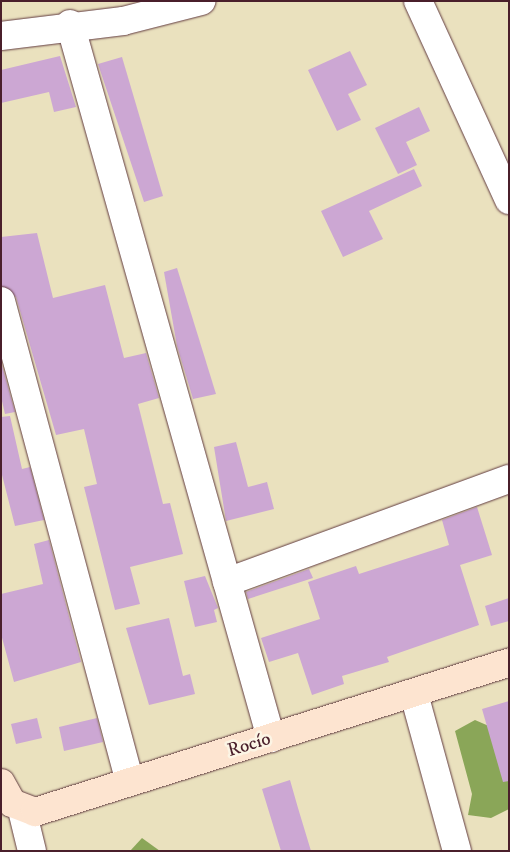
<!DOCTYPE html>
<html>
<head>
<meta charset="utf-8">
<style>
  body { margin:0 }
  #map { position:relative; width:510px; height:852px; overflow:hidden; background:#eae1be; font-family:"IM FELL DW Pica",serif }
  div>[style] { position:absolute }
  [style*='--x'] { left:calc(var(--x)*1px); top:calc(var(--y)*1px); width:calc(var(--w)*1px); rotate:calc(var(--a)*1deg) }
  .forest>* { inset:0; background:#8aa658 }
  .building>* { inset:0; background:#cca7d3 }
  .roads { filter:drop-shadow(0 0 1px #623c41) drop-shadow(0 0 1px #623c41) }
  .street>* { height:28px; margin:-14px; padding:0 14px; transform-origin:14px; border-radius:14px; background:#fff }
  .secondary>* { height:28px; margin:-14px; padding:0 14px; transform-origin:14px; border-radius:14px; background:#fde4d0 }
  span { translate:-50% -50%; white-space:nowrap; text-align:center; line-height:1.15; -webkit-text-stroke:5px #fcf5e5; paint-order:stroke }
  .street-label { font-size:19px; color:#4a1f2b }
  .frame { position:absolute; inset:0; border:2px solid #4a1f2b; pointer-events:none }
</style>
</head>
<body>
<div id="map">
  <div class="forest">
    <div style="clip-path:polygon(475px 720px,498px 730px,509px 742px,509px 809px,491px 818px,468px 815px,472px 794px,455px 731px)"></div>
    <div style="clip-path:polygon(142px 838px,160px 851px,130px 851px)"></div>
  </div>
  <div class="building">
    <div style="clip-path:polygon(350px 51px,367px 85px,348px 94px,361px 120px,337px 131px,308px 70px)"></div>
    <div style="clip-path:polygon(60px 56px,76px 107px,54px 112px,49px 92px,1px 103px,1px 70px)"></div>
    <div style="clip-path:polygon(122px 57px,163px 196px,144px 202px,98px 64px)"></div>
    <div style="clip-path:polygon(419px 107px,430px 131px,406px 142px,417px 165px,398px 174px,375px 128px)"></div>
    <div style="clip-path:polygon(414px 169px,422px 186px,369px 211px,383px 239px,343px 257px,321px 211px)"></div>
    <div style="clip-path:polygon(37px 233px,53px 298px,105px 285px,124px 358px,146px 353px,159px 398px,138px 404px,163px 504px,170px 503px,183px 554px,130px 567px,140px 604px,115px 610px,84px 487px,97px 484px,84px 429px,56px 435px,16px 297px,1px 286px,1px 237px)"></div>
    <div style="clip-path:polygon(177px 268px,216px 394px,193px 399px,177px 346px,164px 272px)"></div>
    <div style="clip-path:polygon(1px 362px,15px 412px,5px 414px,1px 397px)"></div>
    <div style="clip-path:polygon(10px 416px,22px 469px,30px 467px,44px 520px,15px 526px,1px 471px,1px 417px)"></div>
    <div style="clip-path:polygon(236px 442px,248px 487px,267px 482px,274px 509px,226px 521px,214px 447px)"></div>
    <div style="clip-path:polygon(477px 507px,492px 555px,460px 565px,479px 625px,387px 657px,389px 662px,342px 676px,344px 684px,312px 695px,298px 653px,269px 662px,261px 638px,320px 619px,308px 582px,356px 566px,359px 574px,449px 545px,442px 520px)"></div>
    <div style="clip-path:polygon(49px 540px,81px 662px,14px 682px,1px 634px,1px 594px,43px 584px,34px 544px)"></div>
    <div style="clip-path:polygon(309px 569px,313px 578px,248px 599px,246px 592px)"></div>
    <div style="clip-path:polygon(205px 576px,218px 608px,214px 610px,217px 622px,195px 627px,184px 581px)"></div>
    <div style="clip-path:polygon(509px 598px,509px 621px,491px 626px,485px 606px)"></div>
    <div style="clip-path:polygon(169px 618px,183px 676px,190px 674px,195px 694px,149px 705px,126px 628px)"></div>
    <div style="clip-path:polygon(509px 701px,509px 781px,503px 782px,482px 709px)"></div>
    <div style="clip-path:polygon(37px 718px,42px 738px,16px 744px,11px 724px)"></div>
    <div style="clip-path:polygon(97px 718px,103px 742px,64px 751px,59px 727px)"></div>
    <div style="clip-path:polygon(290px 780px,298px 808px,311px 851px,281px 851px,262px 789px)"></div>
  </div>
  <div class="roads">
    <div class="street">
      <div style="--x:418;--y:1;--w:219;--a:65.4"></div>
      <div style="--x:70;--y:24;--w:742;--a:74.28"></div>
      <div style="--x:1;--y:36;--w:123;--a:-7"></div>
      <div style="--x:123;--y:21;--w:81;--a:-14.4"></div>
      <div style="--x:1;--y:301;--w:497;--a:75"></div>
      <div style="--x:227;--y:582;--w:300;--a:-20.1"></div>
      <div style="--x:414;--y:694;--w:163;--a:74.7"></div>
      <div style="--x:22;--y:810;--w:42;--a:76.3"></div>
    </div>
    <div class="secondary">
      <div style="--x:1;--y:783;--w:23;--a:61"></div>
      <div style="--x:12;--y:803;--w:25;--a:21"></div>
      <div style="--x:35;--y:812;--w:497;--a:-17.5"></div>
    </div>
  </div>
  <div class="street-label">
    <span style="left:249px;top:745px;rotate:-17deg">Rocío</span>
  </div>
  <div class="frame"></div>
</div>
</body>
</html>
